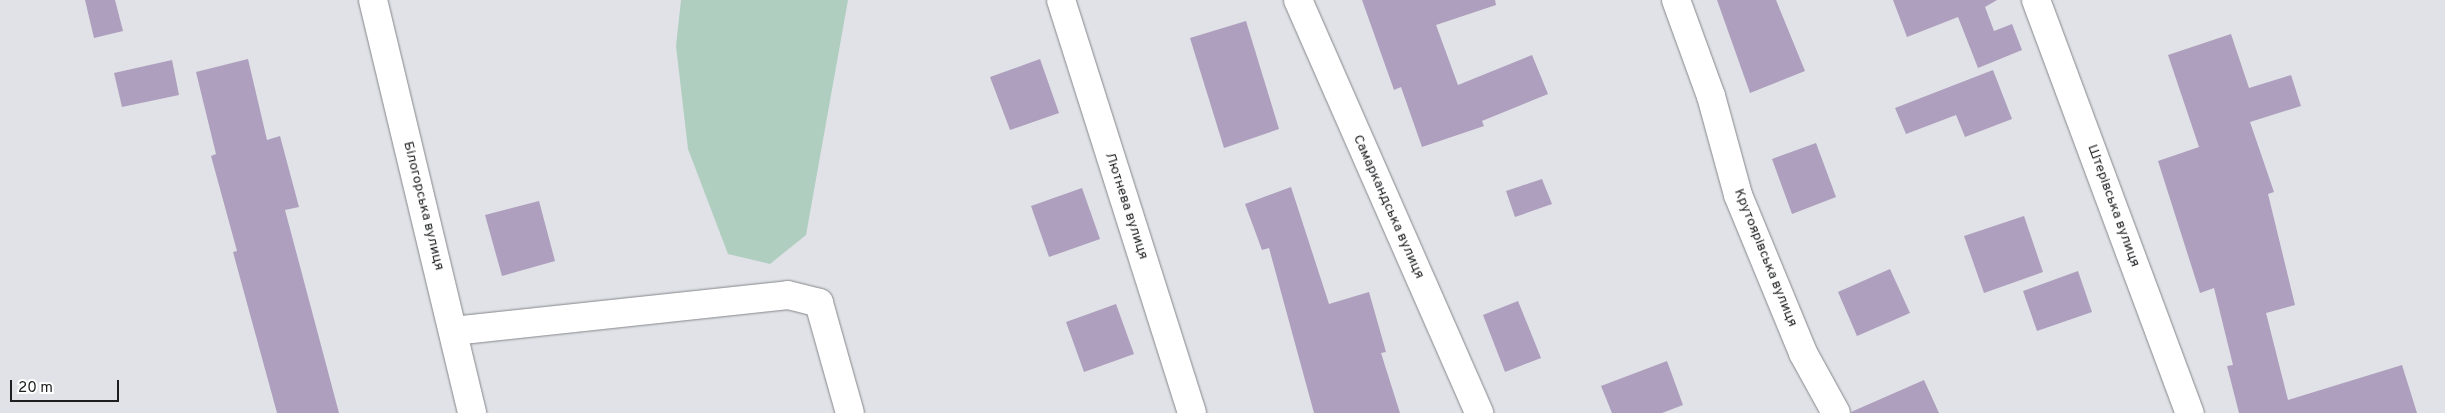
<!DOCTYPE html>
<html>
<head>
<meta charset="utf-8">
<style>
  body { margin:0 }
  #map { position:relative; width:2445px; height:413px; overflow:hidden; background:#e0e2e7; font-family:Overpass,sans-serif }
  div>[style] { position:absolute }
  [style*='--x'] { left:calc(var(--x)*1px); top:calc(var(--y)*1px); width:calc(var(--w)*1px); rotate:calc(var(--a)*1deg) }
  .green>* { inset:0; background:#afcebf }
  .building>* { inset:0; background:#ad9fbd }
  .roads { filter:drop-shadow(0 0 1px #85878b) drop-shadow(0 0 1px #85878b) }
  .street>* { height:28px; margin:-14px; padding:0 14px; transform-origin:14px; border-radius:14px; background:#fff }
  span { translate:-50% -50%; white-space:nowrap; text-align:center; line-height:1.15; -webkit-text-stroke:4px #fff; paint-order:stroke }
  .street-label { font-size:14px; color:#1d1e20 }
  .scale { position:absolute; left:10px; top:380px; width:109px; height:22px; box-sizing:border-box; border:2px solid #1d1e20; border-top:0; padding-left:6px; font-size:15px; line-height:18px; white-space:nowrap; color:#1d1e20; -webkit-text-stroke:4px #fff; paint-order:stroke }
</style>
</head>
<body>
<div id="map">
  <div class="green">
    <div style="clip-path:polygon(681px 0,848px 0,806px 235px,770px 264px,728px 254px,688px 149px,676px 46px)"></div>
  </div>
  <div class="building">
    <div style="clip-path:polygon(85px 0,115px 0,123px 31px,94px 38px)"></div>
    <div style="clip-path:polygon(1362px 0,1495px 0,1496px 5px,1436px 25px,1458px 85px,1532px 55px,1548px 94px,1482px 121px,1484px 126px,1422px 147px,1401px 87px,1394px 90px)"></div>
    <div style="clip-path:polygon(1717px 0,1776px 0,1805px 71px,1750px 93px)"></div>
    <div style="clip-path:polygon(1893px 0,1997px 0,1985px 7px,1994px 31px,2012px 24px,2022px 50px,1978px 68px,1958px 17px,1907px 37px)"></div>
    <div style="clip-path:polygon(1246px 21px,1279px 129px,1224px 148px,1190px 38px)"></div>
    <div style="clip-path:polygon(2231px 34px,2249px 88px,2291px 75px,2301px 106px,2250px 122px,2274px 192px,2268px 194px,2295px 305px,2266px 313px,2288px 400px,2402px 365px,2417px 413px,2239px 413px,2227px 366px,2233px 365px,2214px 288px,2200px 293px,2158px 161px,2199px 147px,2168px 55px)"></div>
    <div style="clip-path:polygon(248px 59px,267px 140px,280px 136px,299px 207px,285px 210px,339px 413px,277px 413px,233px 252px,237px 251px,211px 156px,216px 154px,196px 72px)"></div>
    <div style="clip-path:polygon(1040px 59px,1059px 113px,1010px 130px,990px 77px)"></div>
    <div style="clip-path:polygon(172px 60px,179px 95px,122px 107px,114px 73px)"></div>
    <div style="clip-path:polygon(1993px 70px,2012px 119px,1965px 137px,1956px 115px,1906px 134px,1895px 108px)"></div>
    <div style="clip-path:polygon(1816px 143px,1836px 197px,1792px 214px,1772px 159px)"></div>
    <div style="clip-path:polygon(1542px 179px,1552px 204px,1515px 217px,1506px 191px)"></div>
    <div style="clip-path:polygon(1291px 187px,1329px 304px,1369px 292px,1386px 352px,1381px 353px,1400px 413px,1314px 413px,1269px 248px,1262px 250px,1245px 204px)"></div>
    <div style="clip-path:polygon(1082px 188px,1100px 239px,1049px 257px,1031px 206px)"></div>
    <div style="clip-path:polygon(539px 201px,555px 261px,502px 276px,485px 215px)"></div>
    <div style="clip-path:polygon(2024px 216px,2043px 272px,1984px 293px,1964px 236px)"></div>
    <div style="clip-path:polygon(1890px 269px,1910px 313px,1857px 336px,1838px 292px)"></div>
    <div style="clip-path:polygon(2078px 271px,2092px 312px,2037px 331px,2023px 291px)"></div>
    <div style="clip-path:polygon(1518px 301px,1541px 358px,1505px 372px,1483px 315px)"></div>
    <div style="clip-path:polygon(1116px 304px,1134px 354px,1084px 372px,1066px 322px)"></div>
    <div style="clip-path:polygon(1667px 361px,1683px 405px,1662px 413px,1612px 413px,1601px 386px)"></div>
    <div style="clip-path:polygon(1924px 380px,1939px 413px,1852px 413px,1851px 412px)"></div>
  </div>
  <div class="roads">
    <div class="street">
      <div style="--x:373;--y:0;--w:425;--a:76.5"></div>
      <div style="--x:1061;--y:0;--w:433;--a:72.4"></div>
      <div style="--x:1298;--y:0;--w:451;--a:66.3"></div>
      <div style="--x:1676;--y:0;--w:102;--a:70"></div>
      <div style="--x:1711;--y:96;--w:103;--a:74.7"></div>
      <div style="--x:1738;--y:195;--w:171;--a:67.6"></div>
      <div style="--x:1803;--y:353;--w:68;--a:61.2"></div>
      <div style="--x:2036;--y:0;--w:441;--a:69.6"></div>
      <div style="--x:453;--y:331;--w:337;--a:-6.1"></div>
      <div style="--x:788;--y:295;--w:32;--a:14"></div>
      <div style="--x:819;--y:303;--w:114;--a:74.3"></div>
    </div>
  </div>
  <div class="street-label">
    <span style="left:423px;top:206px;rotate:76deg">Білогорська вулиця</span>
    <span style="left:1126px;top:206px;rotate:72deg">Лютнева вулиця</span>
    <span style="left:2113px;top:206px;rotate:70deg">Штерівська вулиця</span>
    <span style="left:1388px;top:207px;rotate:66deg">Самаркандська вулиця</span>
    <span style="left:1765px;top:258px;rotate:68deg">Крутоярівська вулиця</span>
  </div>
  <div class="scale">20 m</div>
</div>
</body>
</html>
